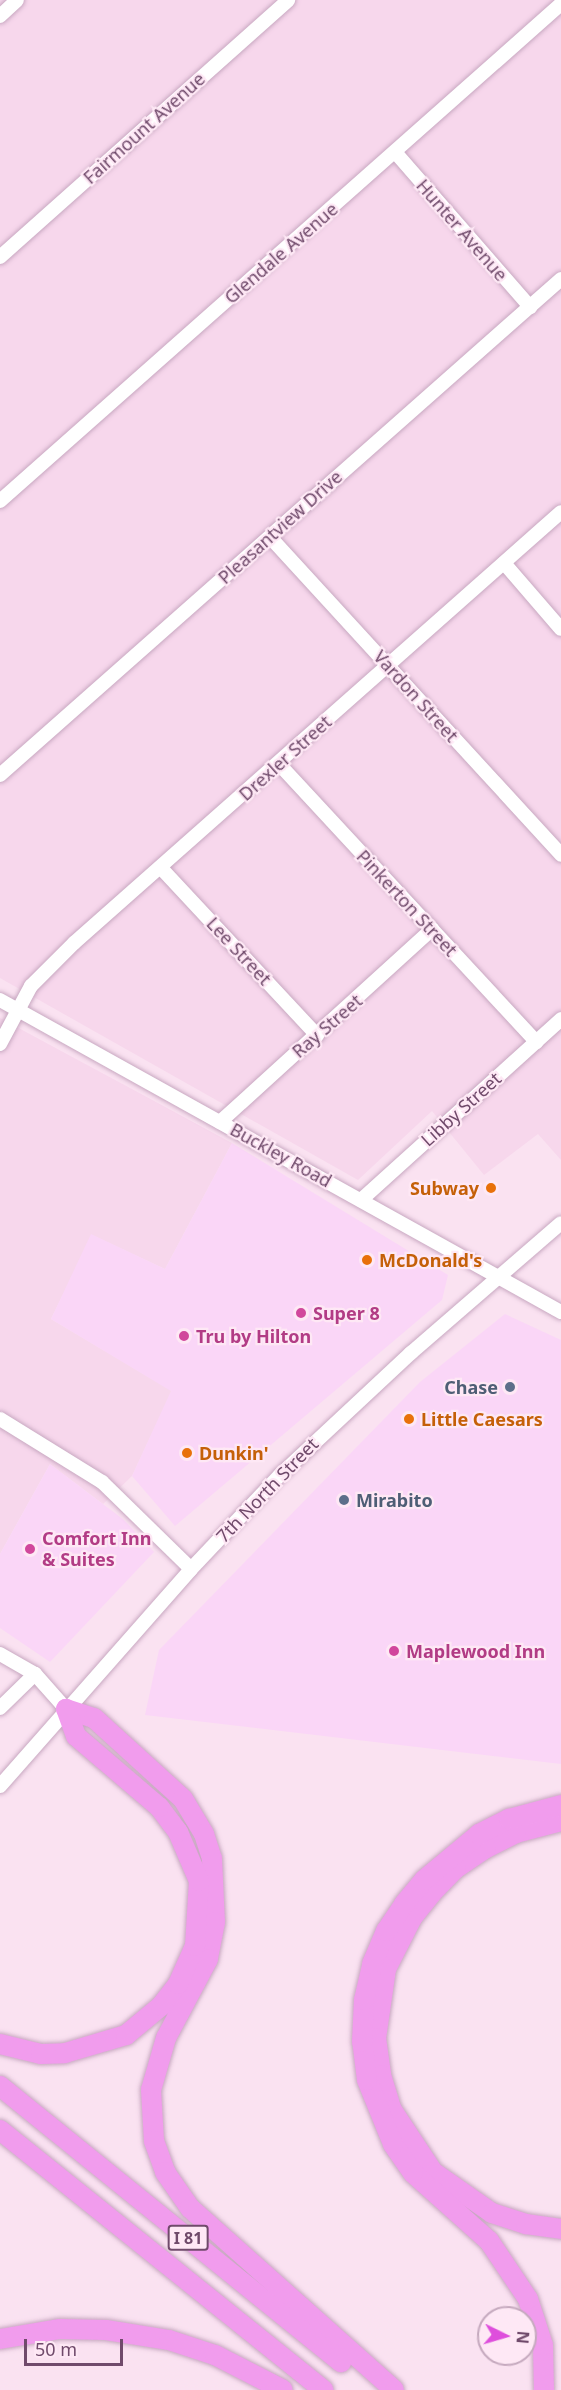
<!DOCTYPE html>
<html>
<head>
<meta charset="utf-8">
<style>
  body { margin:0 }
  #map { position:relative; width:561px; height:2390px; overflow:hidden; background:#fae2f1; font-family:"Noto Sans",sans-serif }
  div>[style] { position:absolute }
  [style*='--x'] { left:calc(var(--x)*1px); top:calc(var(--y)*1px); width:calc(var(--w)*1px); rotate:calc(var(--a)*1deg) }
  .residential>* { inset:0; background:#f7d7ec }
  .commercial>* { inset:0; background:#fad6f7 }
  .roads { filter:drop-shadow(0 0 2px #c8a8c1) drop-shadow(0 0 2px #c8a8c1) }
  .minor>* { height:14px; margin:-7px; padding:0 7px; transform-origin:7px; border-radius:7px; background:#fff }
  .highway>* { height:20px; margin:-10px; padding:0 10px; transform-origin:10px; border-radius:10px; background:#f19ced }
  .dots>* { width:16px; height:16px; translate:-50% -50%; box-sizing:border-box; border:3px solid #fee8f5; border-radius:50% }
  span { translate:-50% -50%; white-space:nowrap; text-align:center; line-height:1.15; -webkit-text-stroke:4.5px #fee8f5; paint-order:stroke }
  .shield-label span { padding:2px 4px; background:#fee8f5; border:2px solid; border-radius:4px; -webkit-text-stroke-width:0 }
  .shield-label { font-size:16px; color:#704a6b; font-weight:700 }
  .street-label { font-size:18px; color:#704a6b }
  .food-label { font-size:18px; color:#c56008; font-weight:700 }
  .right { translate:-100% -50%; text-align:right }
  .left { translate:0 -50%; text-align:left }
  .hotel-label { font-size:18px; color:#b23c85; font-weight:700 }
  .service-label { font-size:18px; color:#4e5e75; font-weight:700 }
  .north { position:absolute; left:477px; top:2306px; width:60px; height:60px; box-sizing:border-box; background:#fee8f5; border:2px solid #c5a9be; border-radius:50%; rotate:95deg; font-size:16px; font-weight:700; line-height:24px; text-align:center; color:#704a6b }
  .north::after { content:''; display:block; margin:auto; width:21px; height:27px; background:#de4edc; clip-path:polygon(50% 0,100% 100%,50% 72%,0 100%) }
  .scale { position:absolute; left:24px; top:2339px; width:99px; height:27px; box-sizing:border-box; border:3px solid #704a6b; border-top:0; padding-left:8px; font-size:18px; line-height:21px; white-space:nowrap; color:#704a6b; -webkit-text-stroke:4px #fee8f5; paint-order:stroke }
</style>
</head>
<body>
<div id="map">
  <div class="residential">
    <div style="clip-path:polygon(0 0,561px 0,561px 1160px,538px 1134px,484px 1175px,432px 1111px,358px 1180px,0 978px)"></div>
    <div style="clip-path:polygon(0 1018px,232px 1143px,165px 1269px,92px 1235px,51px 1319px,172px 1391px,132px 1476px,103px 1504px,50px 1464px,0 1554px)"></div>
  </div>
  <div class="commercial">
    <div style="clip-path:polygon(232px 1143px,448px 1275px,442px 1300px,175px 1526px,132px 1476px,171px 1391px,51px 1319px,91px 1234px,165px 1269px)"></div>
    <div style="clip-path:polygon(505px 1314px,561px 1340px,561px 1764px,145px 1715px,159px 1650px,420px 1382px)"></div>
    <div style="clip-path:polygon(50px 1464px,124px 1520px,154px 1552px,50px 1662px,0 1628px,0 1554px)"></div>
  </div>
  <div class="roads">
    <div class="minor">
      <div style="--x:0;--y:16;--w:23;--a:-43"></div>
      <div style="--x:395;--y:152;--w:206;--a:48.9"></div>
      <div style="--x:0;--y:257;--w:386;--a:-41.7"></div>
      <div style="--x:0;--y:501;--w:749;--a:-41.54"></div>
      <div style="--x:270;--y:537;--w:431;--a:47.5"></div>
      <div style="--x:504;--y:563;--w:87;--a:49.2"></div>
      <div style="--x:279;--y:764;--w:379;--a:47.2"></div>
      <div style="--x:0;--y:775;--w:749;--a:-41.48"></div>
      <div style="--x:161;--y:868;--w:229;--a:47"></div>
      <div style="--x:0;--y:1000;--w:642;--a:29.08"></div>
      <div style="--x:0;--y:1044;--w:66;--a:-61.9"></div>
      <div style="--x:31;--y:986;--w:61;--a:-45"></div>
      <div style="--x:74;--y:943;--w:650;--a:-41.51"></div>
      <div style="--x:220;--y:1122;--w:287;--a:-42.3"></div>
      <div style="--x:361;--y:1200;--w:270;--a:-42.1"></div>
      <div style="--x:0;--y:1419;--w:120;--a:31.7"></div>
      <div style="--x:102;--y:1482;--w:124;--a:44.3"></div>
      <div style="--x:0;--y:1654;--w:40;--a:29.7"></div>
      <div style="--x:35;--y:1674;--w:47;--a:48.5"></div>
      <div style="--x:0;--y:1708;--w:49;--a:-44.2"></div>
      <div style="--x:0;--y:1786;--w:289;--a:-48.6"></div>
      <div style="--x:191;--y:1569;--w:129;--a:-46.6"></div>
      <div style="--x:280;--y:1475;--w:179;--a:-43"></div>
      <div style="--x:411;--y:1353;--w:198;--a:-40.9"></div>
    </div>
    <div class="highway">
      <div style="--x:66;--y:1709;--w:29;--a:18"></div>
      <div style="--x:94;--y:1718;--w:120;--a:42.3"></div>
      <div style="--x:183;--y:1799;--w:41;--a:59"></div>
      <div style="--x:204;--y:1834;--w:26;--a:72"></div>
      <div style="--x:212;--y:1859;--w:63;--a:87.3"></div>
      <div style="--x:215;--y:1922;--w:38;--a:101"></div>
      <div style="--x:208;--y:1959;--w:89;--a:118"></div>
      <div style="--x:166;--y:2038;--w:54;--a:106.1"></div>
      <div style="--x:151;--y:2090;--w:51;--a:86.6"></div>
      <div style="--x:154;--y:2141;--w:33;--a:70"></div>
      <div style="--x:165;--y:2172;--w:44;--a:55.2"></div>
      <div style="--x:190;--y:2208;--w:273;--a:41.7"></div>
      <div style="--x:561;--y:1821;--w:47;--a:165.1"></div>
      <div style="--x:516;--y:1833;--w:34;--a:153"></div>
      <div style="--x:486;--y:1848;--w:36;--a:146"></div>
      <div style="--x:456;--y:1868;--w:35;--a:134"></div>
      <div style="--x:432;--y:1893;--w:32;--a:129"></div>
      <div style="--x:412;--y:1918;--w:57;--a:117"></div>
      <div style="--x:386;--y:1969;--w:70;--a:98.2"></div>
      <div style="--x:376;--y:2038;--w:37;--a:82"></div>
      <div style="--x:381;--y:2075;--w:37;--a:73"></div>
      <div style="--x:392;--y:2110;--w:74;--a:56.5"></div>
      <div style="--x:433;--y:2172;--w:72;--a:34.8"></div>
      <div style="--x:492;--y:2213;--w:36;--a:18"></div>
      <div style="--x:526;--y:2224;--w:35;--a:8"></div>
      <div style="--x:0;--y:2044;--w:42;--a:13.7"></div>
      <div style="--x:41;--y:2054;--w:24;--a:-2"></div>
      <div style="--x:65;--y:2053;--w:64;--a:-16.4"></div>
      <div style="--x:126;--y:2035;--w:45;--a:-39.6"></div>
      <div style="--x:161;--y:2006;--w:28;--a:-52"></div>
      <div style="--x:178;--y:1984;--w:42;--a:-65.9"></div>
      <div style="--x:195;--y:1946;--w:65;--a:-86.5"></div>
      <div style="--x:199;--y:1881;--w:53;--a:-113.2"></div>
      <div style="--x:178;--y:1832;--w:31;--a:-127"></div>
      <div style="--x:159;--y:1807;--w:109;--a:-139.5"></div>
      <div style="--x:76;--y:1736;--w:29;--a:-110"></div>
      <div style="--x:0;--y:2086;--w:439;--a:39"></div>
      <div style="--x:0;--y:2130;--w:415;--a:38.8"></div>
      <div style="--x:0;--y:2339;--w:61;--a:-9.5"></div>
      <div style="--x:60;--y:2329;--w:46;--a:1.2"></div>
      <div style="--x:106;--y:2330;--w:64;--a:9"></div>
      <div style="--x:169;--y:2340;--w:48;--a:18.1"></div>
      <div style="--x:215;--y:2355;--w:76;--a:27.2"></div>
      <div style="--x:544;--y:2390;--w:45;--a:-91.3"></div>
      <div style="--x:543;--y:2345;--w:48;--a:-108.1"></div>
      <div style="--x:528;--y:2299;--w:70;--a:-123.9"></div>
      <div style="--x:489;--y:2241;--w:102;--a:-138.2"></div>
      <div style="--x:413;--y:2173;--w:35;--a:-125"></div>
      <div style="--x:393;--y:2144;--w:69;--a:-112.1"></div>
      <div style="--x:367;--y:2080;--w:38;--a:-97"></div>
      <div style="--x:362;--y:2042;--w:42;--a:-87.3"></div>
      <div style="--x:364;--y:2000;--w:37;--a:-77"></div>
      <div style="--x:372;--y:1964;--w:36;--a:-67"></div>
      <div style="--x:386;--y:1931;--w:32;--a:-56"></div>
      <div style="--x:404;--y:1904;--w:31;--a:-50"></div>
      <div style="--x:424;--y:1880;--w:72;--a:-39.9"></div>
      <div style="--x:479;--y:1834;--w:34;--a:-27"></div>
      <div style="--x:509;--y:1819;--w:54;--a:-15.1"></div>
    </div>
  </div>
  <div class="dots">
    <div style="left:491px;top:1188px;background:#e8710a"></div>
    <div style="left:367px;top:1260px;background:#e8710a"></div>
    <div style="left:301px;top:1313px;background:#d1479c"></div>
    <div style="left:184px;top:1336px;background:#d1479c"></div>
    <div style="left:510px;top:1387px;background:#5c6f8a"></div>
    <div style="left:409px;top:1419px;background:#e8710a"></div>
    <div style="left:187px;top:1453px;background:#e8710a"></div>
    <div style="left:344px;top:1500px;background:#5c6f8a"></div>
    <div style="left:30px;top:1549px;background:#d1479c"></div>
    <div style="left:394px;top:1651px;background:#d1479c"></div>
  </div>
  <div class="shield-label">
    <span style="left:188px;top:2238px">I 81</span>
  </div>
  <div class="street-label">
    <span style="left:144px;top:128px;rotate:-42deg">Fairmount Avenue</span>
    <span style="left:462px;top:230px;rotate:49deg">Hunter Avenue</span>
    <span style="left:281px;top:253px;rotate:-41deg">Glendale Avenue</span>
    <span style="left:280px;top:527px;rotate:-42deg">Pleasantview Drive</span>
    <span style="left:416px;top:696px;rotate:48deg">Vardon Street</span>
    <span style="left:285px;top:758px;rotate:-42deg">Drexler Street</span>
    <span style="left:407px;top:903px;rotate:47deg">Pinkerton Street</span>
    <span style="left:239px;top:951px;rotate:47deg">Lee Street</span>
    <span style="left:327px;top:1026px;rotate:-41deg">Ray Street</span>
    <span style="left:461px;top:1109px;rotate:-42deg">Libby Street</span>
    <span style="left:281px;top:1155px;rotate:29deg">Buckley Road</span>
    <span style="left:267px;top:1490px;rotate:-46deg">7th North Street</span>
  </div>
  <div class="food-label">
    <span class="right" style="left:479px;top:1188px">Subway</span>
    <span class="left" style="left:379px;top:1260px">McDonald's</span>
    <span class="left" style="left:421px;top:1419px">Little Caesars</span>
    <span class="left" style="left:199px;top:1453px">Dunkin'</span>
  </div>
  <div class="hotel-label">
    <span class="left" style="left:313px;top:1313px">Super 8</span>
    <span class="left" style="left:196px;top:1336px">Tru by Hilton</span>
    <span class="left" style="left:42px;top:1549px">Comfort Inn<br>&amp; Suites</span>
    <span class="left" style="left:406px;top:1651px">Maplewood Inn</span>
  </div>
  <div class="service-label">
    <span class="right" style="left:498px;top:1387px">Chase</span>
    <span class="left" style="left:356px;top:1500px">Mirabito</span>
  </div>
  <div class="north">N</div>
  <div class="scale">50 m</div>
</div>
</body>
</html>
